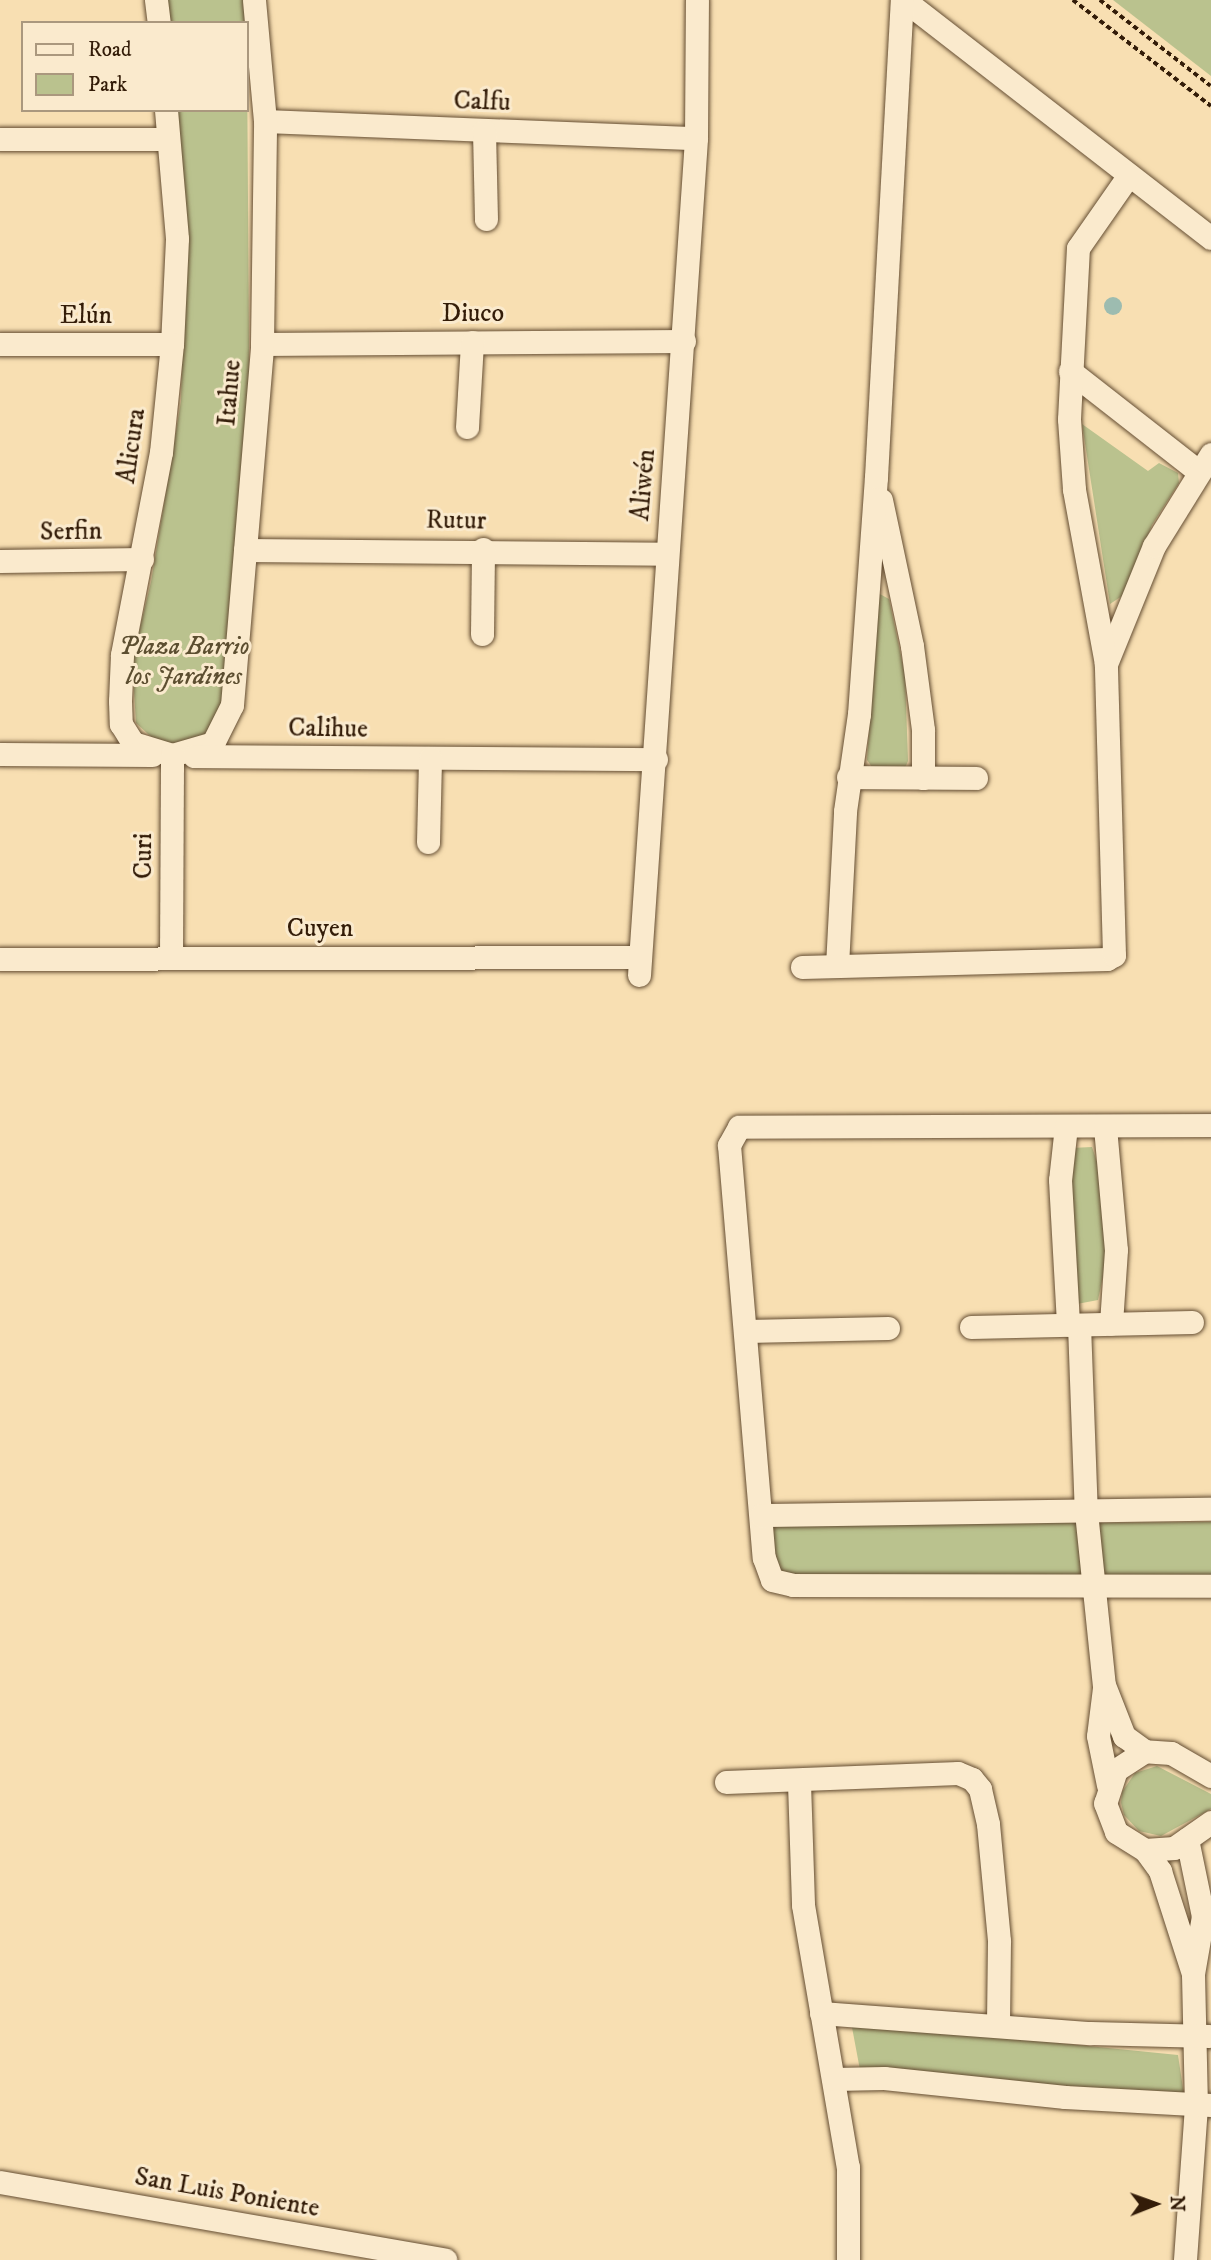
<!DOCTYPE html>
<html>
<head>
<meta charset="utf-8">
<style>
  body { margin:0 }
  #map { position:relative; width:1211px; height:2260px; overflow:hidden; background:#f8dfb2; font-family:"IM FELL DW Pica",serif }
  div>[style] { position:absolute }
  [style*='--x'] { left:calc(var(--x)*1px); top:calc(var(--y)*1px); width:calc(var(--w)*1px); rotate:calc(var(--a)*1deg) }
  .green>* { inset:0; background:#bac28e }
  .water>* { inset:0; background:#9dbcb0 }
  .round { border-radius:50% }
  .path>* { height:3.5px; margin-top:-1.75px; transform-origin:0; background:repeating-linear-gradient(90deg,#331c08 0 5px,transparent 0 8.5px) }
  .roads { filter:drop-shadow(0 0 2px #644d32) drop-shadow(0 0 2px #644d32) }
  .street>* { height:23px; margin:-11.5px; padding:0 11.5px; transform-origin:11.5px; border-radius:11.5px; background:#faeacd }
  span { translate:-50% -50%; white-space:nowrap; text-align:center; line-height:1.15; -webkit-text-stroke:6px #faeacd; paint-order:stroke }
  .street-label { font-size:26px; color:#331c08 }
  .park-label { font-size:26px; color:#5c4e30; font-style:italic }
  .legend { position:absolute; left:21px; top:21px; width:228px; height:91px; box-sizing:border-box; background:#faeacd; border:2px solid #aa987e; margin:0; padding:9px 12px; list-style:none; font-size:21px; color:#331c08 }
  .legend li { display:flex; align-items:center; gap:14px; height:35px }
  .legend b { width:35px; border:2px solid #aa987e }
  .north { position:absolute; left:1120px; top:2169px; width:70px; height:70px; -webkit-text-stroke:5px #faeacd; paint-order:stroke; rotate:89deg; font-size:19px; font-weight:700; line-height:28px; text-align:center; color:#331c08 }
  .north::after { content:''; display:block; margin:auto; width:24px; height:32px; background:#331c08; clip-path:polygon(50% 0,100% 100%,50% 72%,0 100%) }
</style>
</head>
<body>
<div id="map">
  <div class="green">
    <div style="clip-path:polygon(163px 0,243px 0,245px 23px,166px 23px)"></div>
    <div style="clip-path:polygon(1113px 0,1211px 0,1211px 76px)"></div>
    <div style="clip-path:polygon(247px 56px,250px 486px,229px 701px,199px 746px,160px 745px,136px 723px,132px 660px,151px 582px,181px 401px,185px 228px,174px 110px,247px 110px)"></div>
    <div style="clip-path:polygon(1082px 424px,1148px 471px,1159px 463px,1178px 473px,1179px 483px,1152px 525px,1125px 594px,1110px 604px)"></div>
    <div style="clip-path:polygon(878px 593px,889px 599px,905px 675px,908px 761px,905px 768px,872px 767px,867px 760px)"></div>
    <div style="clip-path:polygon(1092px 1147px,1103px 1180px,1109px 1249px,1098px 1300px,1077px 1304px,1071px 1253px,1071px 1148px)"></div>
    <div style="clip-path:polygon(1211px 1522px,1211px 1580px,776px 1574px,771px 1525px)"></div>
    <div style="clip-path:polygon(1157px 1766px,1211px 1794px,1211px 1809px,1161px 1836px,1139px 1831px,1124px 1815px,1121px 1803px,1122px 1792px,1135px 1773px)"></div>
    <div style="clip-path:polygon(851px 2022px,1178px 2055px,1184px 2095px,860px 2070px)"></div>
  </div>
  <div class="water">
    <div class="round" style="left:1104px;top:297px;width:18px;height:18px"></div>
  </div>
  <div class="path">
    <div style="--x:1073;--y:0;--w:174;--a:37.5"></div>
    <div style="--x:1100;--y:0;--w:140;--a:37.8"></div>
  </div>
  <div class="roads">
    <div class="street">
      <div style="--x:156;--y:0;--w:23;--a:83"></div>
      <div style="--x:904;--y:0;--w:388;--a:37.8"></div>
      <div style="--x:166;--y:110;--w:129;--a:85.1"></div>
      <div style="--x:177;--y:239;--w:105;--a:92.7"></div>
      <div style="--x:172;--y:344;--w:109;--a:95.8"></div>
      <div style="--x:161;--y:452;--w:207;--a:100.9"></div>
      <div style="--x:122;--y:655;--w:46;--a:92.5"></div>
      <div style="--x:120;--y:701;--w:23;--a:88"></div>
      <div style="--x:121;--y:724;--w:22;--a:58"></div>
      <div style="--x:133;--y:743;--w:41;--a:17.1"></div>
      <div style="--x:265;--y:121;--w:431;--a:2.3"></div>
      <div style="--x:484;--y:131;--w:88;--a:88.7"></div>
      <div style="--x:0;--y:139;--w:168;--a:0"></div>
      <div style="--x:0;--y:344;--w:172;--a:0"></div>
      <div style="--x:262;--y:344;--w:422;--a:-0.4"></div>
      <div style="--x:1070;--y:371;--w:162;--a:38"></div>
      <div style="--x:467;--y:427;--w:85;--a:-86.6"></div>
      <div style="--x:881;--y:500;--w:149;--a:78"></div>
      <div style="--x:912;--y:646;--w:85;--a:82.5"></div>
      <div style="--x:923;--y:730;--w:48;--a:90"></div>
      <div style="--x:245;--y:550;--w:422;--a:0.5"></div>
      <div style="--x:0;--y:561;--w:142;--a:-0.8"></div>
      <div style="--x:482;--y:634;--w:85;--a:-89.3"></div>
      <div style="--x:1106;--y:664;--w:127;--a:-67.9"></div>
      <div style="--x:1154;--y:546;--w:108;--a:-58.2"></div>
      <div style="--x:0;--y:754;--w:152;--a:0.4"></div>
      <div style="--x:172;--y:755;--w:43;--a:-16.3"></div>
      <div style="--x:213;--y:743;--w:42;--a:-63.4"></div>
      <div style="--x:232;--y:705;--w:362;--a:-85.2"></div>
      <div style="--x:262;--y:344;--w:223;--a:-89.2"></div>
      <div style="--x:265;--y:121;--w:121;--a:-95.2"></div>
      <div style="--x:194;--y:756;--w:462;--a:0.4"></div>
      <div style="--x:848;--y:777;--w:128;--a:0.4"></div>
      <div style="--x:428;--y:842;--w:84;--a:-88.6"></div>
      <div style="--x:171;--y:957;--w:202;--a:-89.7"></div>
      <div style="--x:0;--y:959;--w:640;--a:-0.18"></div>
      <div style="--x:837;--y:966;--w:155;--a:-87"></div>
      <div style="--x:845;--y:811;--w:98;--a:-81.8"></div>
      <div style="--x:859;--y:714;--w:238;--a:-85.9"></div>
      <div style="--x:876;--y:477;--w:478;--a:-86.9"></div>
      <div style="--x:802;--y:967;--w:305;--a:-1.5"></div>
      <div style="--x:1107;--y:959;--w:8;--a:-30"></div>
      <div style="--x:1114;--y:955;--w:291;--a:-91.6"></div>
      <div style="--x:1106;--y:664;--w:178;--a:-100.4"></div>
      <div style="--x:1074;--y:489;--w:70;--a:-94.1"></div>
      <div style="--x:1069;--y:419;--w:171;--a:-87"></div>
      <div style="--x:1078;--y:248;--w:89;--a:-55.1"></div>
      <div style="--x:639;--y:975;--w:839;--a:-86.1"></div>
      <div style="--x:696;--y:138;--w:138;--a:-89.6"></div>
      <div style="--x:1211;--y:1125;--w:472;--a:179.8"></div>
      <div style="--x:739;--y:1127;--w:21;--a:119"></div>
      <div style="--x:729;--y:1145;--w:414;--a:85.2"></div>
      <div style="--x:764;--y:1558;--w:23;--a:70"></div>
      <div style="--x:772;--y:1580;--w:22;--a:13"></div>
      <div style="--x:793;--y:1585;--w:418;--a:0.1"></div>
      <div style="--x:1066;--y:1126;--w:54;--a:96.3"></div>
      <div style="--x:1060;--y:1180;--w:145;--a:86.8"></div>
      <div style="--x:1105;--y:1127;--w:123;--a:84.9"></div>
      <div style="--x:1116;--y:1250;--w:74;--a:93.9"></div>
      <div style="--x:1079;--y:1325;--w:187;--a:87.9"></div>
      <div style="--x:1086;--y:1512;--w:174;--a:84.1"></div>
      <div style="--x:1104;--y:1685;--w:55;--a:68.6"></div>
      <div style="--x:1124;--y:1736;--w:26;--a:36"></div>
      <div style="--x:971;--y:1327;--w:221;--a:-1.3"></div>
      <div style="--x:746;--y:1331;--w:142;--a:-1.2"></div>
      <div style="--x:761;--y:1515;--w:450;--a:-0.8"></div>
      <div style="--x:1104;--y:1688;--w:48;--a:97.1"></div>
      <div style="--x:1098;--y:1736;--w:50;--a:78.5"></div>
      <div style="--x:1211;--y:1776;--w:46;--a:-150.1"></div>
      <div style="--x:1171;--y:1753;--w:26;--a:-176"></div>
      <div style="--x:1145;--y:1751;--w:35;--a:147"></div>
      <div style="--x:1116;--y:1770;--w:35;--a:108"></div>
      <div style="--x:1105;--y:1803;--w:31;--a:69"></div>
      <div style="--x:1116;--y:1832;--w:34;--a:32"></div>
      <div style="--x:1145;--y:1850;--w:29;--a:-4"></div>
      <div style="--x:1174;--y:1848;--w:45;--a:-35.1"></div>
      <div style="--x:726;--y:1782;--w:232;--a:-2.2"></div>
      <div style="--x:958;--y:1773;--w:15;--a:23"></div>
      <div style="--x:972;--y:1779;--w:13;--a:51"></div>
      <div style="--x:980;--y:1789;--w:36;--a:77"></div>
      <div style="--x:988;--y:1824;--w:118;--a:84.6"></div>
      <div style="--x:999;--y:1941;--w:84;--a:90.7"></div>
      <div style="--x:799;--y:1783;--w:122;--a:88.1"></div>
      <div style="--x:803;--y:1905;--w:266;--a:80.3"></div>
      <div style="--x:848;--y:2167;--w:93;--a:90"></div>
      <div style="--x:1187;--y:1839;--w:79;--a:78.3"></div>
      <div style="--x:1203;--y:1916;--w:59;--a:99.8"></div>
      <div style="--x:1145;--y:1850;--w:26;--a:54"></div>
      <div style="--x:1160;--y:1871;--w:108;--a:72.2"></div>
      <div style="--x:1193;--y:1974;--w:132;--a:88.7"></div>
      <div style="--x:1196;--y:2106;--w:154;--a:94.1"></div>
      <div style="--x:821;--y:2013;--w:270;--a:4.3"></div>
      <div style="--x:1090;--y:2033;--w:119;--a:1.4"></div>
      <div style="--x:834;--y:2079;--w:50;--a:-1.1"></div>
      <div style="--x:884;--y:2078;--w:182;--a:6"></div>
      <div style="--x:1065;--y:2097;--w:146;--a:3.1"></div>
      <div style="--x:0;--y:2182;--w:452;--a:9.9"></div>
    </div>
  </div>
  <div class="street-label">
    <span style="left:482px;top:102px;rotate:2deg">Calfu</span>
    <span style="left:473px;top:314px">Diuco</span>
    <span style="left:86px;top:316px">Elún</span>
    <span style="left:230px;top:393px;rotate:-85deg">Itahue</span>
    <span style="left:132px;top:446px;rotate:-82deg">Alicura</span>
    <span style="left:644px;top:485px;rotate:-85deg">Aliwén</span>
    <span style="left:456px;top:521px;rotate:1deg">Rutur</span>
    <span style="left:71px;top:532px;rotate:-1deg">Serfin</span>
    <span style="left:328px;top:729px;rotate:1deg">Calihue</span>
    <span style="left:144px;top:856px;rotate:-90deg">Curi</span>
    <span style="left:320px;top:929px">Cuyen</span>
    <span style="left:227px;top:2193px;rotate:10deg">San Luis Poniente</span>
  </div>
  <div class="park-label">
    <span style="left:184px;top:662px">Plaza Barrio<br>los Jardines</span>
  </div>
  <ul class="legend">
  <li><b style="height:9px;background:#faeacd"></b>Road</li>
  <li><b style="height:19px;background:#bac28e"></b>Park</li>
  </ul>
  <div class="north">N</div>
</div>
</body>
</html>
